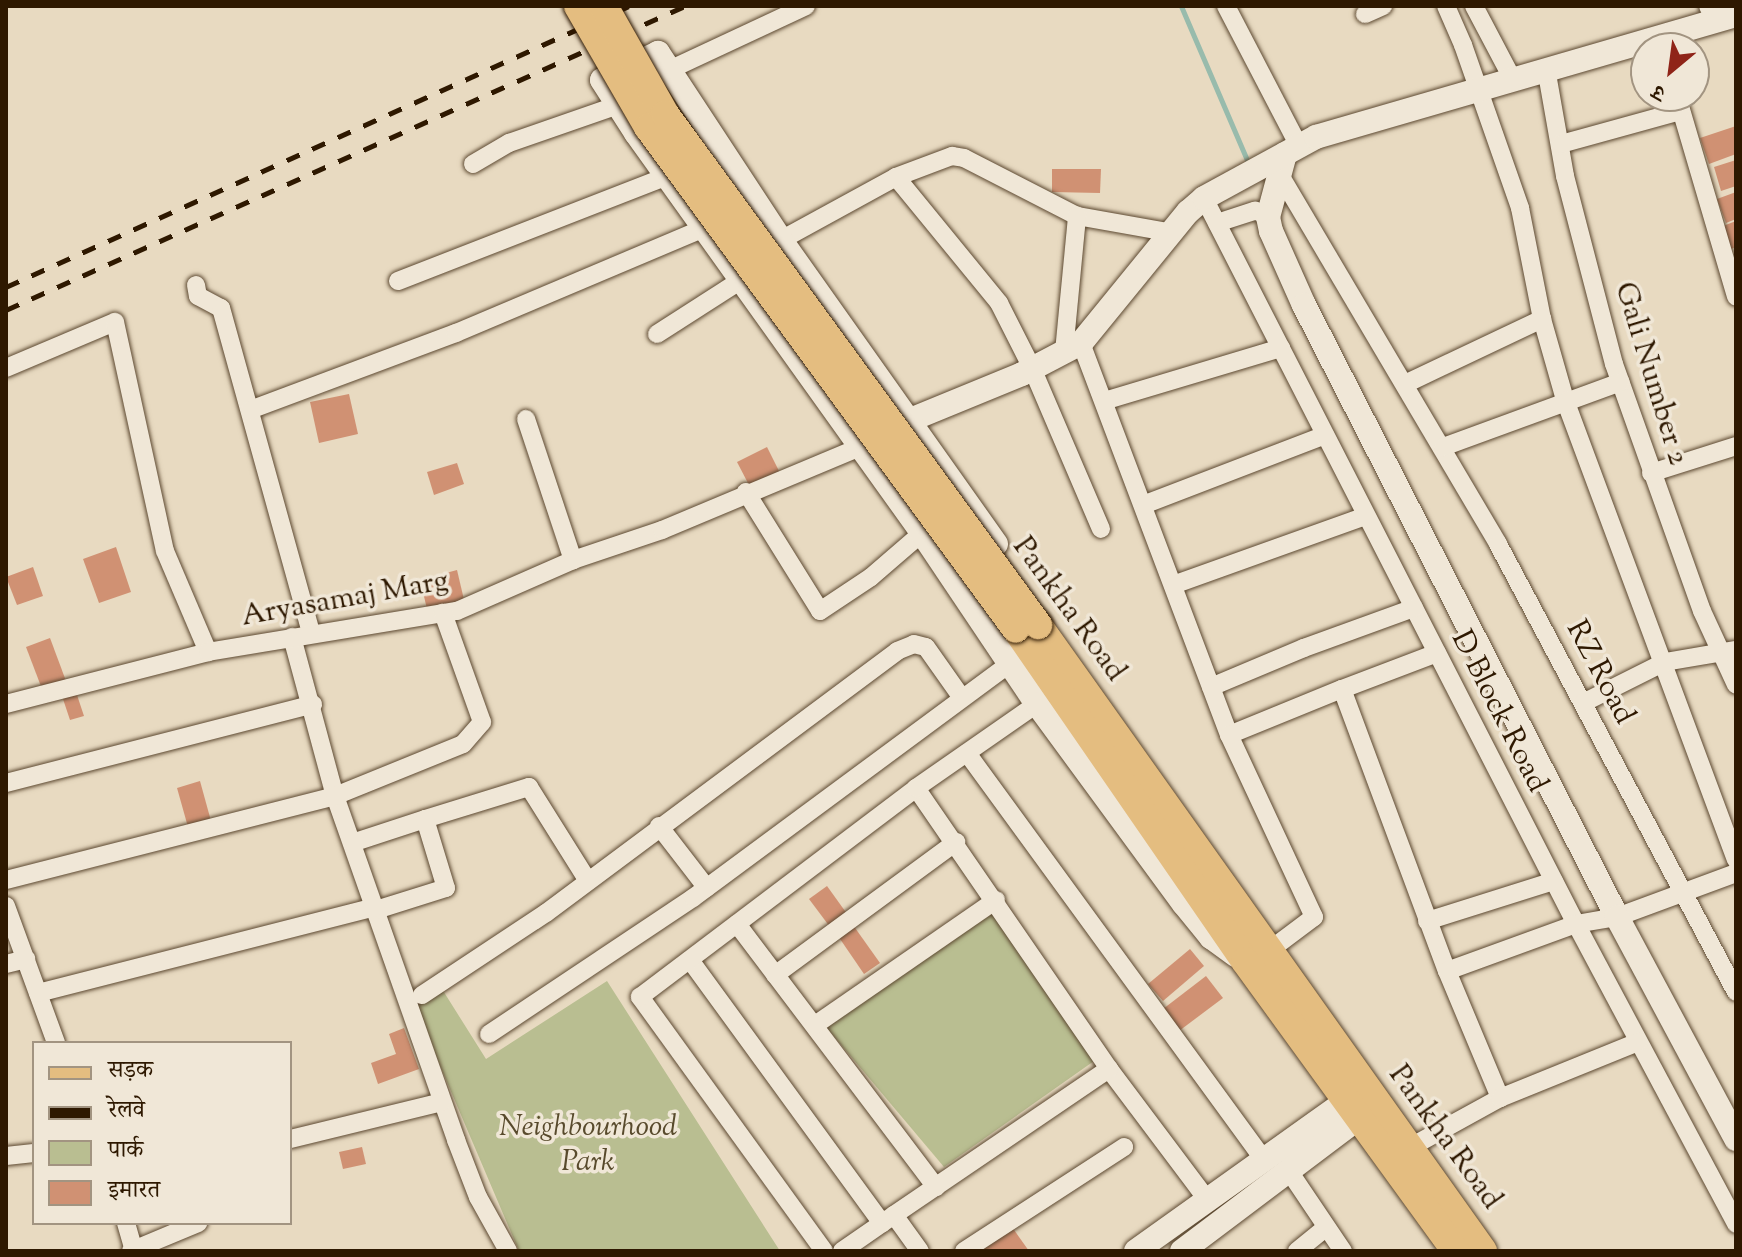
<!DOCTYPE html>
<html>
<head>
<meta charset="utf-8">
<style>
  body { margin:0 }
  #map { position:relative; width:1742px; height:1257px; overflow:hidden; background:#e8dac1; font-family:"Sorts Mill Goudy","Noto Serif Devanagari",serif }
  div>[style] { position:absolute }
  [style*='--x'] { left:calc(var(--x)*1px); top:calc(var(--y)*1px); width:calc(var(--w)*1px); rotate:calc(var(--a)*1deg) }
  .green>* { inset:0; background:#b9be91 }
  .stream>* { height:5px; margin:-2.5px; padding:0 2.5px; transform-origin:2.5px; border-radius:2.5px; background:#98bbac }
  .building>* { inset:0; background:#d09173 }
  .roads { filter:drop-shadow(0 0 2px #5c4830) drop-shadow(0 0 2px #5c4830) }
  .street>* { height:18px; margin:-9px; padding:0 9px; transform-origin:9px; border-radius:9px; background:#f0e7d7 }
  .secondary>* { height:24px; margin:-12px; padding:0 12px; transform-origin:12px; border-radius:12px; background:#f0e7d7 }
  .primary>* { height:28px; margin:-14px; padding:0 14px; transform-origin:14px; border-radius:14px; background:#e4bd80 }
  .rail>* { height:5px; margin-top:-2.5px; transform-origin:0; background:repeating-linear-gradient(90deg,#2e1800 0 14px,transparent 0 28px) }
  .bridges { filter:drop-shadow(0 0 2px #2e1800) drop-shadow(0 0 2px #2e1800) }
  .primary-bridge>* { height:28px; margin:-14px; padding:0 14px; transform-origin:14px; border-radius:14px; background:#e4bd80 }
  span { translate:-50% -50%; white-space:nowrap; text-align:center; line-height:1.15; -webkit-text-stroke:7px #f0e7d7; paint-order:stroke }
  .street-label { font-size:30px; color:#2e1800 }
  .park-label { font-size:30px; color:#584a2c; font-style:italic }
  .frame { position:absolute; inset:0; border:8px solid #2e1800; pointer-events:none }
  .legend { position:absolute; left:32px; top:1041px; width:260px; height:184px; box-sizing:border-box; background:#f0e7d7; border:2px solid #a29481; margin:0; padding:10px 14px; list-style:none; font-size:24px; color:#2e1800 }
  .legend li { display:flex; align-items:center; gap:16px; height:40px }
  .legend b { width:40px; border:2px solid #a29481 }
  .north { position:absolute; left:1630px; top:32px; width:80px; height:80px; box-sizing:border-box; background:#f0e7d7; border:2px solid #a29481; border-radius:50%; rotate:209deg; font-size:22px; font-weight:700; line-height:32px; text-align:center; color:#2e1800 }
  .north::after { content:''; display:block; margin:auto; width:28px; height:36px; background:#8f2418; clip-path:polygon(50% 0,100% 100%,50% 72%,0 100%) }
</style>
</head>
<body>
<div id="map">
  <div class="green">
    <div style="clip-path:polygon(993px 913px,1094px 1061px,944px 1167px,826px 1027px)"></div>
    <div style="clip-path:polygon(607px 981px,780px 1251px,519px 1251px,415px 1007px,442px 989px,486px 1059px)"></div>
  </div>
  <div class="stream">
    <div style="--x:1181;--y:6;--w:170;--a:66.8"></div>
  </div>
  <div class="building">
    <div style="clip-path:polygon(1736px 126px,1736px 154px,1709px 164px,1700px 138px)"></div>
    <div style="clip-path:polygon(1736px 160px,1736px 186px,1721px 191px,1714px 167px)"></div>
    <div style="clip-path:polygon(1052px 169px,1101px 169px,1100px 193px,1052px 192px)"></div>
    <div style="clip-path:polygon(1736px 192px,1736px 219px,1726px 223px,1717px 199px)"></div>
    <div style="clip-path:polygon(1736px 221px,1736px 247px,1731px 249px,1723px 226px)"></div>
    <div style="clip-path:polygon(349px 394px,358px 434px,319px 443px,310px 402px)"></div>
    <div style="clip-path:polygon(767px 447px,780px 473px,750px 487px,737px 462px)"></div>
    <div style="clip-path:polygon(457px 463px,464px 484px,434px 495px,427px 472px)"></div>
    <div style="clip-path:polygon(116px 547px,131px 592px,99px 603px,83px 559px)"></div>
    <div style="clip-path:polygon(33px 567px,43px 596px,17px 605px,6px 577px)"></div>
    <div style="clip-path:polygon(457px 570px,465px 604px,428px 613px,420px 580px)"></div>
    <div style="clip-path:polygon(50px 638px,66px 681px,42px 689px,26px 647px)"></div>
    <div style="clip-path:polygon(75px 689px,84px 716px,70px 720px,61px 693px)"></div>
    <div style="clip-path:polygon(200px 781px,211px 821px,188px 827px,177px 788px)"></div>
    <div style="clip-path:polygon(827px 886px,850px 918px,833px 931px,809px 899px)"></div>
    <div style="clip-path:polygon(853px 925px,880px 963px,864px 974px,838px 936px)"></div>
    <div style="clip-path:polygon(1190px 949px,1204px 966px,1163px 1001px,1148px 984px)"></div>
    <div style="clip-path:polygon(1206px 976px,1223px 998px,1179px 1031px,1163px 1009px)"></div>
    <div style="clip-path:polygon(404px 1028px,419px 1069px,378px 1084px,371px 1063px,396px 1054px,389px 1034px)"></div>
    <div style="clip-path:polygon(362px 1147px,366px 1164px,343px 1169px,339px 1152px)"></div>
    <div style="clip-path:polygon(1012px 1227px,1029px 1251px,978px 1251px)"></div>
  </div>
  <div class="roads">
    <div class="street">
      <div style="--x:1226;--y:6;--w:158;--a:62.5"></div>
      <div style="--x:1446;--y:6;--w:43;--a:66.4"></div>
      <div style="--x:1463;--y:45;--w:173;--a:70.7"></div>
      <div style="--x:1520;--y:208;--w:113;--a:78.8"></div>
      <div style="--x:1542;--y:319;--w:84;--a:74.1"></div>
      <div style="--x:1565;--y:400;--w:490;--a:69.6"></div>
      <div style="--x:1474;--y:6;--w:81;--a:62.2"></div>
      <div style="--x:1708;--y:6;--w:17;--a:65"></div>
      <div style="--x:1365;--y:14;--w:20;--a:-24"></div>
      <div style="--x:1546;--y:68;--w:110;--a:80"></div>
      <div style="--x:1565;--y:176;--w:194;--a:75.4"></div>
      <div style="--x:1614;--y:364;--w:262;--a:70.4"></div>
      <div style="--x:1702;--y:611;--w:81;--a:65.3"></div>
      <div style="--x:669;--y:70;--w:151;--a:-25"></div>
      <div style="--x:1677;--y:96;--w:209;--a:73.6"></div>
      <div style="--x:1561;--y:144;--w:124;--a:-15.4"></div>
      <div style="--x:473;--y:164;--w:42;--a:-30.3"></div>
      <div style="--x:509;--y:143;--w:115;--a:-19.2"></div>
      <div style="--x:1280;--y:175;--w:429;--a:59.4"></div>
      <div style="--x:1498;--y:544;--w:507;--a:62.02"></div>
      <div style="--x:896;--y:177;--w:163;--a:50.7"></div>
      <div style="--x:999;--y:303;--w:73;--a:63.1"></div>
      <div style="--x:1032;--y:368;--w:175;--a:66.8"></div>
      <div style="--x:1204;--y:198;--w:816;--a:62.87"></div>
      <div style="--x:1576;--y:924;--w:340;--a:61.9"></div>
      <div style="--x:1217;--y:223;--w:40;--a:-18"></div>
      <div style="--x:1255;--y:211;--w:14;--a:12"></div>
      <div style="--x:781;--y:240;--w:131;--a:-28.7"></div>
      <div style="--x:896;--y:177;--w:60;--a:-20.6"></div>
      <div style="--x:952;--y:156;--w:12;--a:9"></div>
      <div style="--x:964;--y:158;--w:127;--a:27.2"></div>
      <div style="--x:1077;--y:216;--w:92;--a:10"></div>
      <div style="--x:398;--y:281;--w:289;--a:-21.3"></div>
      <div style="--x:196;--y:285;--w:11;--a:80"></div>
      <div style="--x:198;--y:296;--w:26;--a:28"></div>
      <div style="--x:221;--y:308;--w:337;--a:74.5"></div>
      <div style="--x:657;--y:334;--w:100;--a:-32.7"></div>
      <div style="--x:1081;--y:343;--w:419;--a:69.3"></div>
      <div style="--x:1064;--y:352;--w:137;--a:-84.5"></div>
      <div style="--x:6;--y:368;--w:118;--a:-22.9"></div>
      <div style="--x:115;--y:322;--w:234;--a:77.7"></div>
      <div style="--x:165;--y:551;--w:110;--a:66.9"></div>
      <div style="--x:1405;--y:384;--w:152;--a:-25.4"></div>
      <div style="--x:1104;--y:401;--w:185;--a:-16.7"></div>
      <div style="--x:250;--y:410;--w:220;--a:-20.5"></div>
      <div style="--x:456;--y:333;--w:269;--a:-22.9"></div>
      <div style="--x:526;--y:419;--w:149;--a:71.6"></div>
      <div style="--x:1443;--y:447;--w:189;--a:-20.1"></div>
      <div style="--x:1651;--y:473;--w:89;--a:-17.6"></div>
      <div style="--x:746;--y:492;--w:140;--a:58.1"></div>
      <div style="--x:820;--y:611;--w:61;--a:-33.7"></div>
      <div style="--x:871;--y:577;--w:67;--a:-40.8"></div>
      <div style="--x:1143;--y:505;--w:195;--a:-21"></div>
      <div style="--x:1173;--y:585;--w:205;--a:-19.7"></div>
      <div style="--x:292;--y:637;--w:165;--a:74.9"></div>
      <div style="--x:335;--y:796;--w:365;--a:70.6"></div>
      <div style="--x:456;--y:1140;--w:61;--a:68.9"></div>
      <div style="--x:478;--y:1197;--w:62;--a:60.9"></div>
      <div style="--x:1437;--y:653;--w:102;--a:159.2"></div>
      <div style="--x:1342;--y:689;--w:301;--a:69.6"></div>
      <div style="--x:1447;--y:971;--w:138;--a:67.3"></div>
      <div style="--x:1211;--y:687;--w:101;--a:-22.8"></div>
      <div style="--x:1304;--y:648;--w:117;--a:-20"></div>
      <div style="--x:1583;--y:703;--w:92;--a:-26.6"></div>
      <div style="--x:1665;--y:662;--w:72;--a:-9.6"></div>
      <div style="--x:6;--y:704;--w:209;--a:-14.4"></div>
      <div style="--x:208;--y:652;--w:252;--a:-9.4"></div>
      <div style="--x:457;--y:611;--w:127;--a:-23.7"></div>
      <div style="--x:573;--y:560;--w:94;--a:-18.6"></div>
      <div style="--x:662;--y:530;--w:215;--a:-22.7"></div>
      <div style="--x:967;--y:753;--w:504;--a:53.88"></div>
      <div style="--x:6;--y:783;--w:317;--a:-14.4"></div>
      <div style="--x:916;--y:788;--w:341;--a:55.5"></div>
      <div style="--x:1109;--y:1069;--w:165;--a:53.1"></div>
      <div style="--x:425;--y:819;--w:109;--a:-17.1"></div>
      <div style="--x:529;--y:787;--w:111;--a:57.9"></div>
      <div style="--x:659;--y:826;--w:78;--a:52.3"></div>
      <div style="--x:352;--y:843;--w:77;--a:-18.2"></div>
      <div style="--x:425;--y:819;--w:72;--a:73.1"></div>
      <div style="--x:446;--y:888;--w:73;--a:162.6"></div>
      <div style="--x:6;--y:880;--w:340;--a:-14.3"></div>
      <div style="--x:335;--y:796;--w:138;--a:-22.1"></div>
      <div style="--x:463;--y:744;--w:29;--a:-49"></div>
      <div style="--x:482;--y:722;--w:116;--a:-109.7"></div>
      <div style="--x:6;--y:906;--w:146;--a:69.9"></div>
      <div style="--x:1427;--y:921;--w:133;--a:-17.5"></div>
      <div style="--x:737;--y:924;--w:330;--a:52.9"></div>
      <div style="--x:1270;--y:950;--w:55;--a:-36.9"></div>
      <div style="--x:1314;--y:917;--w:201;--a:-115"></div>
      <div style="--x:1229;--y:735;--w:122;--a:-22.2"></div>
      <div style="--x:690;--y:960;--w:326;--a:53.9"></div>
      <div style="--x:6;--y:964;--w:21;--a:-14"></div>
      <div style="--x:1447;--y:971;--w:137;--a:-20"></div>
      <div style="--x:1576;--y:924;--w:42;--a:-9.7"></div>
      <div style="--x:1617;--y:917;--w:127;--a:-20.3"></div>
      <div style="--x:775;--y:975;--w:225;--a:-36.3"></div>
      <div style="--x:38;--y:993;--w:348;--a:-14.3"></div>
      <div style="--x:422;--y:995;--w:149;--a:-33.5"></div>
      <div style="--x:546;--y:913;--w:438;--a:-36.7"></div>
      <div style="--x:897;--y:651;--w:18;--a:-22"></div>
      <div style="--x:914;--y:644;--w:12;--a:14"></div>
      <div style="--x:926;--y:647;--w:62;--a:54.8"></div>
      <div style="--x:815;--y:1025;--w:220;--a:-34.6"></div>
      <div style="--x:489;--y:1034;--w:245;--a:-33.7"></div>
      <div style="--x:693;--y:898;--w:393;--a:-36.5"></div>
      <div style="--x:290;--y:1139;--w:156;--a:-13.7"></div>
      <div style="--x:1409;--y:1148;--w:104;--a:-28.8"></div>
      <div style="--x:1500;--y:1098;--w:149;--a:-22.1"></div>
      <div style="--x:6;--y:1156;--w:28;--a:-6"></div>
      <div style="--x:1289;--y:1171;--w:97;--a:56"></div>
      <div style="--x:894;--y:1215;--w:260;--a:-34.2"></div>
      <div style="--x:126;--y:1223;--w:29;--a:74"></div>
      <div style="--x:131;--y:1251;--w:73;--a:-22.7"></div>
      <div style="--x:824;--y:1251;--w:314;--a:-125.9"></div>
      <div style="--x:640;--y:997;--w:346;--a:-37.1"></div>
      <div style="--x:916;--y:788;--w:147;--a:-34.8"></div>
      <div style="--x:842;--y:1251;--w:63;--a:-34.7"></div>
      <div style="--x:894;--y:1215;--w:44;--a:54.2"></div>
      <div style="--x:964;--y:1251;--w:191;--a:-33"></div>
      <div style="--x:1297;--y:1251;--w:36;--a:-39"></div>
    </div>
    <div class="secondary">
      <div style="--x:1285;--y:154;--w:65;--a:105.1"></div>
      <div style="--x:1268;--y:217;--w:14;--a:78"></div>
      <div style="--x:1271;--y:231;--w:81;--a:66"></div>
      <div style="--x:1304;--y:305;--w:687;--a:62.91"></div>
      <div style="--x:1617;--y:917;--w:252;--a:61.8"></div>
      <div style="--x:893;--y:427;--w:139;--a:-22.3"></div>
      <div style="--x:1022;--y:374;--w:67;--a:-27.7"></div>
      <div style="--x:1081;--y:343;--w:169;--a:-50.8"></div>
      <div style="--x:1188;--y:212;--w:21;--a:-41"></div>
      <div style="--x:1204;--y:198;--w:128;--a:-28.6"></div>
      <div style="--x:1316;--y:137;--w:437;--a:-16.2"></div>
      <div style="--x:996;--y:544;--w:372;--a:-125.3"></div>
      <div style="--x:781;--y:240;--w:224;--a:-123.3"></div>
      <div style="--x:658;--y:53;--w:62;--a:154.3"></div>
      <div style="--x:602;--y:80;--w:63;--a:57.3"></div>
      <div style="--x:636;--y:133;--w:492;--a:54.4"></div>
      <div style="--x:922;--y:533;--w:206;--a:56.1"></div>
      <div style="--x:1037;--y:704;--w:248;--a:53.7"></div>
      <div style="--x:1184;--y:904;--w:43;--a:50.7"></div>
      <div style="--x:1211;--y:937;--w:31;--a:36"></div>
      <div style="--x:1136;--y:1251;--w:277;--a:-35.5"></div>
      <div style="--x:1182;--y:1251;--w:238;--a:-37"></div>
    </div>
    <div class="primary">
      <div style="--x:1038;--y:625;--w:768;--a:54.59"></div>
      <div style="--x:1016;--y:629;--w:403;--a:55.4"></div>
      <div style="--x:1245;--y:961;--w:359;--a:54"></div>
    </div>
  </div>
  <div class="rail">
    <div style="--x:6;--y:287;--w:683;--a:-24.28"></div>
    <div style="--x:6;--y:310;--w:744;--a:-24.12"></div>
  </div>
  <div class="bridges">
    <div class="primary-bridge">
      <div style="--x:578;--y:6;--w:140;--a:60"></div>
      <div style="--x:648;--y:127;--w:622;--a:53.76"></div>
      <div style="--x:604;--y:6;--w:124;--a:60.5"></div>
      <div style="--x:665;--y:114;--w:633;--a:53.87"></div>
    </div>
  </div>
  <div class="street-label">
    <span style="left:1650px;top:374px;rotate:73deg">Gali Number 2</span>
    <span style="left:345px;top:600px;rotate:-10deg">Aryasamaj Marg</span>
    <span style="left:1068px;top:610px;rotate:54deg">Pankha Road</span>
    <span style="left:1599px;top:673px;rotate:62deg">RZ Road</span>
    <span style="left:1498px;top:712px;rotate:63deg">D Block Road</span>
    <span style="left:1444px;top:1138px;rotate:54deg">Pankha Road</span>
  </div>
  <div class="park-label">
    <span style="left:588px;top:1145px">Neighbourhood<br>Park</span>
  </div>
  <div class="frame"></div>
  <ul class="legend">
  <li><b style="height:10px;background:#e4bd80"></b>सड़क</li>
  <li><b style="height:10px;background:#2e1800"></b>रेलवे</li>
  <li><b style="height:22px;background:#b9be91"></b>पार्क</li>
  <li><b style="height:22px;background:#d09173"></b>इमारत</li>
  </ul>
  <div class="north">उ</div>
</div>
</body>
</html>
